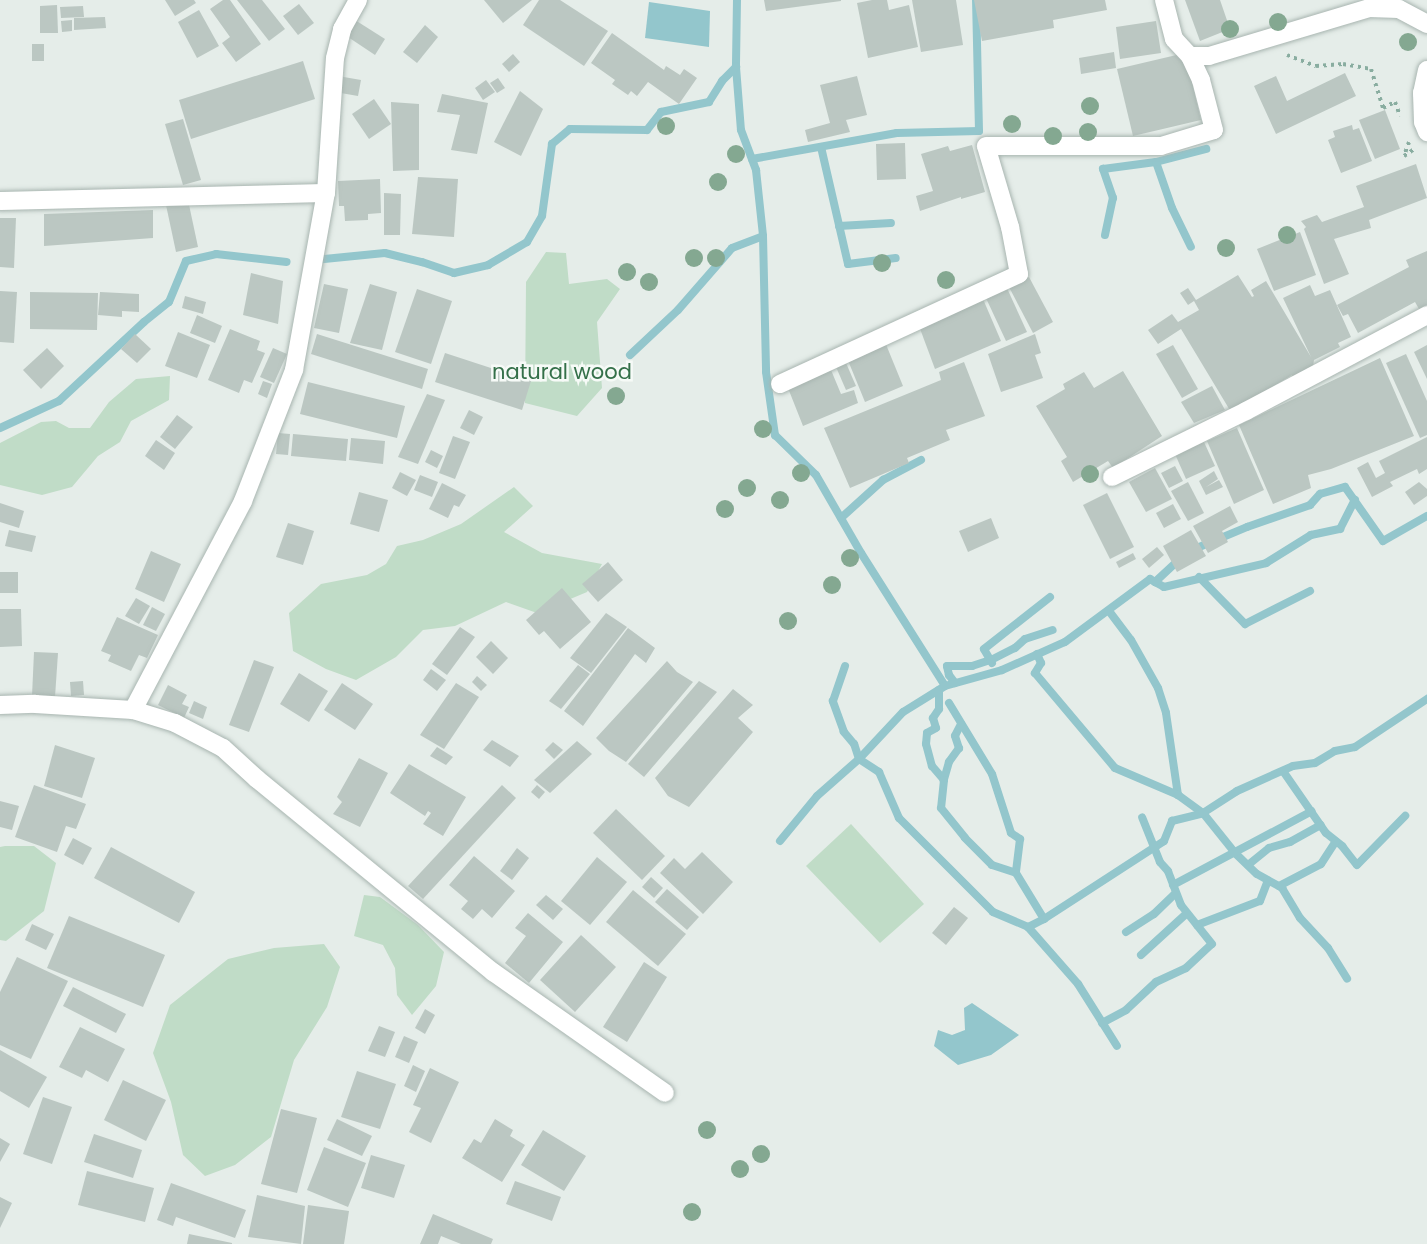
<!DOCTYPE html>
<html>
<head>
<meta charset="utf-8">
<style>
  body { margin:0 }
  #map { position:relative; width:1427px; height:1244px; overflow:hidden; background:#e5ede9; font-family:Poppins,sans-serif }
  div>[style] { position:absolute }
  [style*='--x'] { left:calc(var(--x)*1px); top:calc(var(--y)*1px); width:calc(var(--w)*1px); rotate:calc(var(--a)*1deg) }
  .green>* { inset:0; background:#c0dcc7 }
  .water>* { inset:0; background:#93c6cc }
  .stream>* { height:8px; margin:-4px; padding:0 4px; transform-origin:4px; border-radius:4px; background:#93c6cc }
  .building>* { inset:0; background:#bbc7c2 }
  .path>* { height:4px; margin-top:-2px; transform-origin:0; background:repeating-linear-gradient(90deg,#89ada0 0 3px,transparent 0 7.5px) }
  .roads { filter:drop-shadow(0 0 2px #a8b5b0) drop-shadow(0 0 2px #a8b5b0) }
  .minor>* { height:18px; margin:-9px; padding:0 9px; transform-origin:9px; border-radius:9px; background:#fff }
  .trees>* { width:18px; height:18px; margin:-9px; border-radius:50%; background:#84a891 }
  span { translate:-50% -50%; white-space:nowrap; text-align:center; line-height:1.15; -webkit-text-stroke:5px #f6faf7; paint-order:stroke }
  .park-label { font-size:21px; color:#347049 }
</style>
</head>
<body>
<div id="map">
  <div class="green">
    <div style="clip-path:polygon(546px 252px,566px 253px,569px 284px,607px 279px,620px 289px,597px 322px,602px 388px,577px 416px,525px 403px,526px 282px)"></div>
    <div style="clip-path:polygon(170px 376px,169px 400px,131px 421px,120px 442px,98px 456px,72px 487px,42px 495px,0 485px,0 443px,41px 422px,56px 421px,69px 428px,90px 428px,109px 402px,136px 379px)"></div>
    <div style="clip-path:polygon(514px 487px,533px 506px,504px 532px,542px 553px,602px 564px,587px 592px,537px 613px,506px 602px,455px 626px,423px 630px,396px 657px,356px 680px,326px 669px,293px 651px,289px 613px,321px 584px,367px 575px,386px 564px,397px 546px,423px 540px,461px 524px)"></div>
    <div style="clip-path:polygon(851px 824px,924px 904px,880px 943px,806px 866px)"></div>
    <div style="clip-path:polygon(5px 846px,34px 846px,56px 863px,44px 911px,6px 941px,0 940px,0 847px)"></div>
    <div style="clip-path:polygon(364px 895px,380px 897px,418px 925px,444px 952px,436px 986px,412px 1015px,397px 995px,395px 968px,383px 945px,354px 936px)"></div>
    <div style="clip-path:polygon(324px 944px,340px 967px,327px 1007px,294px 1060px,271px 1137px,235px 1165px,205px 1176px,183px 1155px,171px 1102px,153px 1053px,170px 1005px,228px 959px,274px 948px)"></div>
  </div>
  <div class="water">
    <div style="clip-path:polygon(649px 2px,710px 11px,709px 47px,645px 38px)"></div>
    <div style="clip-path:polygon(972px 1003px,1019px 1035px,991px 1055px,958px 1065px,934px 1046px,938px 1030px,952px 1035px,965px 1030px,964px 1008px)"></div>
  </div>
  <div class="stream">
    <div style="--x:737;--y:0;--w:67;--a:90.9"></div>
    <div style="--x:736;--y:67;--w:63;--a:85.5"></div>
    <div style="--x:741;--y:130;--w:43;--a:69.4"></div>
    <div style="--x:756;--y:170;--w:66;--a:83.9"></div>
    <div style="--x:763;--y:236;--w:136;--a:88.7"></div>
    <div style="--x:766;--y:372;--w:64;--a:81.9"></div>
    <div style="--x:775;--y:435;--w:57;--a:44.3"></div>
    <div style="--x:816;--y:475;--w:90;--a:60"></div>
    <div style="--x:861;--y:553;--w:157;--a:57.7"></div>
    <div style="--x:945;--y:686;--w:49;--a:148.2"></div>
    <div style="--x:903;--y:712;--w:64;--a:133.1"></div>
    <div style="--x:859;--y:759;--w:24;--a:33"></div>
    <div style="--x:879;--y:772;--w:50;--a:66.5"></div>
    <div style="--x:899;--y:818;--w:133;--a:45"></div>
    <div style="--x:993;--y:912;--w:38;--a:23"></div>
    <div style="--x:1028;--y:927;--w:76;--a:48.7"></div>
    <div style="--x:1078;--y:984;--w:73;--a:57.8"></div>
    <div style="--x:821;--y:147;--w:120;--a:77"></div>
    <div style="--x:848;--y:264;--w:48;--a:-7.1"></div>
    <div style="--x:752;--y:159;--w:147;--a:-10.2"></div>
    <div style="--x:897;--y:133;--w:82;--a:-1.4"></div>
    <div style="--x:979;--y:131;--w:131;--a:-91.3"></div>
    <div style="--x:1156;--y:162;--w:49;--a:70.8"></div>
    <div style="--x:1172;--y:208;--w:43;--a:64"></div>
    <div style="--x:839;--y:226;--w:52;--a:-3.3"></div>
    <div style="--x:1105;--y:235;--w:38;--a:-78"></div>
    <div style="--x:1113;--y:198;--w:31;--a:-109"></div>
    <div style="--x:1103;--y:169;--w:53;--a:-7.5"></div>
    <div style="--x:1156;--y:162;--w:52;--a:-14.6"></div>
    <div style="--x:314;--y:260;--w:71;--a:-5.6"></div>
    <div style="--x:385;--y:253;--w:38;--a:14"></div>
    <div style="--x:422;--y:262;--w:34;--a:19"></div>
    <div style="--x:454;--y:273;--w:35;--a:-13"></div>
    <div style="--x:488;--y:265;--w:45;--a:-30.5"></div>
    <div style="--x:527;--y:242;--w:30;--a:-60"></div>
    <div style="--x:542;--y:216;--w:73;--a:-82.1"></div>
    <div style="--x:552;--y:144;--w:23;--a:-40"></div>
    <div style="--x:570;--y:129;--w:77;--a:0.7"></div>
    <div style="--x:647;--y:130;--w:23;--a:-52"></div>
    <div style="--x:661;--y:112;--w:49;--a:-11.8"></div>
    <div style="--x:709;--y:102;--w:25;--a:-58"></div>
    <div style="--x:722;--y:81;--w:20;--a:-45"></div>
    <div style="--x:630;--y:355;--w:66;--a:-43.2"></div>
    <div style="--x:678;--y:310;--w:82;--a:-48.9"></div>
    <div style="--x:732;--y:248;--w:33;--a:-21"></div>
    <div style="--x:0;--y:428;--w:65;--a:-24.6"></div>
    <div style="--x:59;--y:401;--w:116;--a:-42.9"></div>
    <div style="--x:144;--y:322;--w:32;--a:-39"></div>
    <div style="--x:169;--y:302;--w:44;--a:-67.5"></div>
    <div style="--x:186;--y:261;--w:31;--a:-13"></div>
    <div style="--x:216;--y:254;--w:71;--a:6.4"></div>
    <div style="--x:841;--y:518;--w:57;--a:-42.1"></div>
    <div style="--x:883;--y:480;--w:43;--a:-27.8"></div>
    <div style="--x:1192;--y:550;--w:60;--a:-22.7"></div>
    <div style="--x:1247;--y:527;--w:67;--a:-19.2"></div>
    <div style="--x:1310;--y:505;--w:15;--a:-48"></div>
    <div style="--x:1320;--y:494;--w:26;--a:-16"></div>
    <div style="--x:1345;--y:487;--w:66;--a:54.9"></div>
    <div style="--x:1383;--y:541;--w:51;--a:-29.6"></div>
    <div style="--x:1199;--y:577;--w:66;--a:45.6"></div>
    <div style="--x:1245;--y:624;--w:73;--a:-26.9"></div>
    <div style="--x:1155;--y:582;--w:10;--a:29"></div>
    <div style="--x:1164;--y:587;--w:105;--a:-13.2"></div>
    <div style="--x:1266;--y:563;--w:53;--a:-31.9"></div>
    <div style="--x:1311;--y:535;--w:30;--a:-12"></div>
    <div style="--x:1340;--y:529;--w:33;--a:-63"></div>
    <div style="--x:1109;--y:611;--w:36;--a:53"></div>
    <div style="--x:1131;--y:640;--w:55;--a:60.6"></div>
    <div style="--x:1158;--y:688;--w:26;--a:72"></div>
    <div style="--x:1166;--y:713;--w:83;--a:81.7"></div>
    <div style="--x:1037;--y:654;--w:10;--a:66"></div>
    <div style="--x:1041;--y:663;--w:12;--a:121"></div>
    <div style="--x:1035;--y:673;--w:124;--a:49.9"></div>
    <div style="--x:1115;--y:768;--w:69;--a:23.2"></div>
    <div style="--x:1178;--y:795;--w:31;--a:36"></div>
    <div style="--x:1203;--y:813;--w:51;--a:51.3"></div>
    <div style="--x:1235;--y:853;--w:30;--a:44"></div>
    <div style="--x:1257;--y:874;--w:29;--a:29"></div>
    <div style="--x:1282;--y:888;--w:35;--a:59"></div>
    <div style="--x:1300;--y:918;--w:41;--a:47"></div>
    <div style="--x:1328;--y:948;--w:36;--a:58"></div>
    <div style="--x:992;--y:663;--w:16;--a:-120"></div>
    <div style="--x:984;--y:649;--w:84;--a:-38.2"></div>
    <div style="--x:955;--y:683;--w:10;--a:-127"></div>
    <div style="--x:949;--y:675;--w:9;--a:-103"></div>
    <div style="--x:947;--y:666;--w:25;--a:0"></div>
    <div style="--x:972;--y:666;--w:20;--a:-18"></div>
    <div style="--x:991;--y:660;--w:27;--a:-27"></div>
    <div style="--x:1015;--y:648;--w:13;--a:-42"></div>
    <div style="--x:1025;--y:639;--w:29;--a:-18"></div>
    <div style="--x:945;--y:686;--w:59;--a:-15.7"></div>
    <div style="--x:1002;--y:670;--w:69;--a:-24"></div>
    <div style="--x:1065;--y:642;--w:106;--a:-36.5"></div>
    <div style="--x:1150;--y:579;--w:6;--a:31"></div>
    <div style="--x:1155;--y:582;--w:34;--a:-43"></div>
    <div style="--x:939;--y:690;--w:19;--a:90"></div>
    <div style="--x:939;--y:709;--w:11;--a:124"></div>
    <div style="--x:933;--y:718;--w:10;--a:73"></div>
    <div style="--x:936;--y:728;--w:10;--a:151"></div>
    <div style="--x:927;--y:733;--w:11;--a:95"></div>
    <div style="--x:926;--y:744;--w:23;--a:75"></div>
    <div style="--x:932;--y:766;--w:18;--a:49"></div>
    <div style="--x:949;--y:703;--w:83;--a:58.8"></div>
    <div style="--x:992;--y:774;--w:62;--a:72.1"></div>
    <div style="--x:1011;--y:833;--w:11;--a:34"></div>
    <div style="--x:1020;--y:839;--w:34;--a:97"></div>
    <div style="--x:1016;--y:873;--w:54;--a:58.7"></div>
    <div style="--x:1044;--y:919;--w:18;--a:153"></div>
    <div style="--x:961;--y:724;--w:13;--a:117"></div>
    <div style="--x:955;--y:736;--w:13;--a:72"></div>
    <div style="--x:959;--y:748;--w:17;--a:126"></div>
    <div style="--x:949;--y:762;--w:19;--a:106"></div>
    <div style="--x:944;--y:780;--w:28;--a:96"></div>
    <div style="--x:941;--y:808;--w:38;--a:51"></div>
    <div style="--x:965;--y:838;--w:38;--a:45"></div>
    <div style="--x:992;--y:865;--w:25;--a:18"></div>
    <div style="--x:1283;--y:771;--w:75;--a:55.3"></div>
    <div style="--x:1326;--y:833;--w:21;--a:39"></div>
    <div style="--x:1342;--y:846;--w:24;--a:52"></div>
    <div style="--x:1357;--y:865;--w:69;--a:-45.6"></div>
    <div style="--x:780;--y:841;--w:58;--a:-50.6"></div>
    <div style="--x:817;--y:796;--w:56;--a:-41.4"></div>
    <div style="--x:859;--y:759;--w:16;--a:-108"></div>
    <div style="--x:854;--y:744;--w:16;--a:-130"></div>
    <div style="--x:844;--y:732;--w:33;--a:-110"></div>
    <div style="--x:833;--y:701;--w:37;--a:-71"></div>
    <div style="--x:1248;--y:865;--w:27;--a:-39"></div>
    <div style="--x:1269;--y:848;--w:22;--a:-16"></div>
    <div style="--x:1290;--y:842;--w:35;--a:-29"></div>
    <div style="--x:1173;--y:885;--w:157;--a:-28"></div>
    <div style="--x:1279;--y:886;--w:47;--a:-27.6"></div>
    <div style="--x:1321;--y:864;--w:27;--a:-57"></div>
    <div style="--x:1044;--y:919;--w:143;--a:-33"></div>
    <div style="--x:1164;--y:841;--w:22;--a:-68"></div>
    <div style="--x:1172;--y:821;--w:32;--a:-14"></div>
    <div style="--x:1203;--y:813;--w:40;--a:-32.9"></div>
    <div style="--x:1237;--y:791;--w:61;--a:-24.1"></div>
    <div style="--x:1293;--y:766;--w:22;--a:-8"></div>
    <div style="--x:1315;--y:763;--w:23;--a:-31"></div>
    <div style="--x:1335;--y:751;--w:20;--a:-11"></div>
    <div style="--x:1355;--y:747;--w:87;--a:-33.7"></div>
    <div style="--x:1197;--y:925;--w:67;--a:-20.9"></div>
    <div style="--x:1260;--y:901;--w:22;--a:-69"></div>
    <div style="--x:1126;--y:932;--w:33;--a:-33"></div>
    <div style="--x:1154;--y:914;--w:30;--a:-44"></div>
    <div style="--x:1141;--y:955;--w:62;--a:-42.4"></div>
    <div style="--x:1102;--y:1023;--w:27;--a:-28"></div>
    <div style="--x:1126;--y:1010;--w:41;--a:-43"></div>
    <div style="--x:1156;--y:982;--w:33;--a:-25"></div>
    <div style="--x:1186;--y:968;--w:35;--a:-43"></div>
    <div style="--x:1212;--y:944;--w:50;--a:-128.5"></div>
    <div style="--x:1181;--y:905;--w:36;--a:-111"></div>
    <div style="--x:1168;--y:871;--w:12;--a:-132"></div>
    <div style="--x:1160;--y:862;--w:48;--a:-111.8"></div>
  </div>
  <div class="building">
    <div style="clip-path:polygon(165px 0,194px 0,196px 3px,175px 16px)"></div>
    <div style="clip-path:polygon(223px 0,230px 0,261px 44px,236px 62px,222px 43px,230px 37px,210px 9px)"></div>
    <div style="clip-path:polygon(237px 0,262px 0,285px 29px,269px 41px)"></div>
    <div style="clip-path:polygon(484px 0,532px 0,503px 23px)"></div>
    <div style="clip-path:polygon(539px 0,560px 0,608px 31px,584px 66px,523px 25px)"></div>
    <div style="clip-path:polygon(764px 0,841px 0,841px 1px,766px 11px)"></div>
    <div style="clip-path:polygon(872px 0,887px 0,889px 10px,909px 5px,918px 47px,868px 58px,857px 3px)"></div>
    <div style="clip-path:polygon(912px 0,956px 0,963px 45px,921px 52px)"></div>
    <div style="clip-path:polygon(974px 0,1105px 0,1107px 10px,1053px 20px,1054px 28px,982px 41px)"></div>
    <div style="clip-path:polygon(1185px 0,1220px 0,1230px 29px,1200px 41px)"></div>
    <div style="clip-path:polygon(299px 4px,314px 23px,298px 35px,283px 16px)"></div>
    <div style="clip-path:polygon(57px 5px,58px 33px,40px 33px,40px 6px)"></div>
    <div style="clip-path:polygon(83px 6px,84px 17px,61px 18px,60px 7px)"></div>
    <div style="clip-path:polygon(199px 10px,219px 46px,197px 58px,178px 22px)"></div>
    <div style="clip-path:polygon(105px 17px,106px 28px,74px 30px,74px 18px)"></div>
    <div style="clip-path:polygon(72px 20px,72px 31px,62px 32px,61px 21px)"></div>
    <div style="clip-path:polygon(355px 20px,385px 39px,375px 55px,345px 35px)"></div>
    <div style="clip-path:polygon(1156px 21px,1161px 53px,1120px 59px,1116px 27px)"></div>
    <div style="clip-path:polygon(425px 25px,438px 37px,417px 63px,403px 52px)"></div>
    <div style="clip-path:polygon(612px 33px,664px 70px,666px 66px,680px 75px,684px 69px,697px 78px,679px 104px,648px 82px,637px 96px,631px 91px,628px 95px,612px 84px,615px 80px,591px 63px)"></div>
    <div style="clip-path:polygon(32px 44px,44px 44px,44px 61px,32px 61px)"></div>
    <div style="clip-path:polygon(1114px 52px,1116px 68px,1081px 74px,1079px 58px)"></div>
    <div style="clip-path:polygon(1185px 53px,1201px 120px,1133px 136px,1117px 69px)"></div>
    <div style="clip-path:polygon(513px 54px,520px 62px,509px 72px,502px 64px)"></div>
    <div style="clip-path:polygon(303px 61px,315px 99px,191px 139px,179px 100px)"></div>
    <div style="clip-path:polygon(1345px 73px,1356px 96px,1276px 134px,1254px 86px,1276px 76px,1287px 101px)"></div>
    <div style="clip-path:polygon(338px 76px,361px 80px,358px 96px,335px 92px)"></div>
    <div style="clip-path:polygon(857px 76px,867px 115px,846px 120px,850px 132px,808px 142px,805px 130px,830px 123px,820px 85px)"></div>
    <div style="clip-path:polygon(498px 78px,505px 88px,497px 93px,490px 83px)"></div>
    <div style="clip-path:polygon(486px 80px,495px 92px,483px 100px,475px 88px)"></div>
    <div style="clip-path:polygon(520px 91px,543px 109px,521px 156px,494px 142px)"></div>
    <div style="clip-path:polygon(442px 94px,488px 103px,477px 154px,451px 150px,460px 115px,437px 112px)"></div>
    <div style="clip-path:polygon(374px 99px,391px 124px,369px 139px,352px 114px)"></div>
    <div style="clip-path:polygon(391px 102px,419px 104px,419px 170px,393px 171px)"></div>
    <div style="clip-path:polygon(1385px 110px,1400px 149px,1375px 159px,1359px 120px)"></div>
    <div style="clip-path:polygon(183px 119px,201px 180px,183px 185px,165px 124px)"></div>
    <div style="clip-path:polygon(1352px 125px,1353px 130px,1359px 128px,1372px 161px,1341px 173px,1328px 140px,1335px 137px,1333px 131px)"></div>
    <div style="clip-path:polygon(905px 143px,906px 179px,877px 180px,876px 144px)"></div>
    <div style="clip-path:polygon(972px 145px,985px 192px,961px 199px,961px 197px,920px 211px,916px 196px,933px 191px,921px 154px,948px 146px,950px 151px)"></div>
    <div style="clip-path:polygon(1416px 164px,1427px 198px,1369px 220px,1371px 228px,1334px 239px,1349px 274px,1324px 284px,1304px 229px,1306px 227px,1301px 221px,1317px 215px,1322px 222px,1364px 207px,1356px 186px)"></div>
    <div style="clip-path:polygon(418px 177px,458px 179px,454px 237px,412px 234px)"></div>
    <div style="clip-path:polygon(380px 179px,381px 213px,368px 214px,368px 220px,345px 221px,344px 206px,339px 206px,338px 181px)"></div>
    <div style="clip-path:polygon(384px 193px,401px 194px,400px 235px,384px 235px)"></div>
    <div style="clip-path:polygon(188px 200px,198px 247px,176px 252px,166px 205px)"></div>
    <div style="clip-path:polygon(153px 210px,153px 238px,44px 246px,44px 214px)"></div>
    <div style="clip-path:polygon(0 218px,16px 218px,14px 268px,0 267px)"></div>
    <div style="clip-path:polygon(1300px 232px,1316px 275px,1274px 291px,1257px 249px)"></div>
    <div style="clip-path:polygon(1427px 251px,1427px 305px,1419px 309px,1415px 302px,1358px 333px,1348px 314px,1343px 316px,1337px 305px,1409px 267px,1406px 260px)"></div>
    <div style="clip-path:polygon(251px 273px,283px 281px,278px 324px,243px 315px)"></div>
    <div style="clip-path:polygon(1238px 275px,1252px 297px,1254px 296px,1251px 290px,1266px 281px,1311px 357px,1283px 298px,1310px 285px,1315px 296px,1330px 290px,1351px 337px,1338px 343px,1340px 347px,1314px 360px,1313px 366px,1293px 377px,1292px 375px,1231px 412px,1181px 329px,1158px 344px,1148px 330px,1172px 314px,1178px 322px,1199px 310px,1194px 301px,1188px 305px,1180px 293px,1188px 288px,1196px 300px)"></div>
    <div style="clip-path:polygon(1029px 277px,1053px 322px,1033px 333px,1009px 287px)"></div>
    <div style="clip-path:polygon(324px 284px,348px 289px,339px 333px,314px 328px)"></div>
    <div style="clip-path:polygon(370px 284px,397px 292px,382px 350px,350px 343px)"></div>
    <div style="clip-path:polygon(1006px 286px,1027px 332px,1006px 341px,985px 296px)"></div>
    <div style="clip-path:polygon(417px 289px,452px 301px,431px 364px,395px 352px)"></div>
    <div style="clip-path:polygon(0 291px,17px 292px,14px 343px,0 342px)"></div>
    <div style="clip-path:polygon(30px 292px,98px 293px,97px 330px,30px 329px)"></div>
    <div style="clip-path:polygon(100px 292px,139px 294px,139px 312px,122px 311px,122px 317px,98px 315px)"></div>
    <div style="clip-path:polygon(185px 296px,206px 302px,203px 314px,182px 308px)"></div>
    <div style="clip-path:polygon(983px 299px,1001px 341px,935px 369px,919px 326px)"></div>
    <div style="clip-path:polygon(197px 315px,222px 326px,215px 343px,190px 333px)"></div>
    <div style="clip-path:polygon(230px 329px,260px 341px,257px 350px,265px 353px,252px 383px,244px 380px,239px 393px,208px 380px)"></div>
    <div style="clip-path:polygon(178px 332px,210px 345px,197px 378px,165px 366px)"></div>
    <div style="clip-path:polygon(135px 334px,151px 349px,137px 363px,121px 349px)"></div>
    <div style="clip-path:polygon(317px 334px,428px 369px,422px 389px,311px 354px)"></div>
    <div style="clip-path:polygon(1035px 334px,1041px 353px,1035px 355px,1043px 378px,1001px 392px,988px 354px)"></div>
    <div style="clip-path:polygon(885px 342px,903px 386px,865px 402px,847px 358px)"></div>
    <div style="clip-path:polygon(1173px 345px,1198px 389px,1182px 398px,1156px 354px)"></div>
    <div style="clip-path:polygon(1427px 345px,1427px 379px,1414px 352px)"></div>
    <div style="clip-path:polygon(47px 348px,64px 366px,41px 389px,23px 370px)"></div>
    <div style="clip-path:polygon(273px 348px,287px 354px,274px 383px,260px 377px)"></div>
    <div style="clip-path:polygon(445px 353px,531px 381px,522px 410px,435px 382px)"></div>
    <div style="clip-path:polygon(1406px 354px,1427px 401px,1427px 435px,1420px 438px,1386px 363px)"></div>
    <div style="clip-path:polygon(1380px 358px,1414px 436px,1331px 469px,1308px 475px,1311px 488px,1273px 504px,1239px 425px)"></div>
    <div style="clip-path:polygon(964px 362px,985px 416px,946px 430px,950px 440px,907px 458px,909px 463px,850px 488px,824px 428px,941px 380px,939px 372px)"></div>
    <div style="clip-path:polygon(846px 363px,856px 386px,846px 390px,836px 367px)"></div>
    <div style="clip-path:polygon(831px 370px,841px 394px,854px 390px,858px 403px,803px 426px,788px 388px)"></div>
    <div style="clip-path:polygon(1123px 371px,1162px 436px,1113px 468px,1108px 461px,1073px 482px,1061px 461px,1067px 457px,1036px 406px,1065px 389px,1063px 384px,1084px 372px,1094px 388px)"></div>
    <div style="clip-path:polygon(263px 381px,272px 384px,267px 398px,258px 394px)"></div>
    <div style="clip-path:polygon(308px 382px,405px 406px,397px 438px,300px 414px)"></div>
    <div style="clip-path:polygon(1212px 386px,1225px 410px,1194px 423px,1181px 402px)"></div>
    <div style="clip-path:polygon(427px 394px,445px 400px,418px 464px,398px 457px)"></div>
    <div style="clip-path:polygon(469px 410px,483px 417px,474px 435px,460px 428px)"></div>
    <div style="clip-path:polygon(177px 415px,193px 427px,175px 449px,160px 437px)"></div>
    <div style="clip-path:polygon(1237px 428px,1264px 490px,1234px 504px,1207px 441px)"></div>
    <div style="clip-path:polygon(278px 433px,290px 434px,288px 455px,276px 454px)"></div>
    <div style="clip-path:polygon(293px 434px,348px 439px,346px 461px,291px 456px)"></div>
    <div style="clip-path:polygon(453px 436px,470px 442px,455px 479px,439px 473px)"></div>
    <div style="clip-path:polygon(1427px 437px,1427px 469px,1419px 474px,1417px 469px,1390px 482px,1393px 486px,1372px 497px,1357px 468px,1368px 462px,1376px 478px,1385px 473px,1379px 461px)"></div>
    <div style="clip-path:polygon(351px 438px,385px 441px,383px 464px,349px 460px)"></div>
    <div style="clip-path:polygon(156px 440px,175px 453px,164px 470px,145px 456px)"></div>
    <div style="clip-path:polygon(1204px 442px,1215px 466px,1186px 479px,1175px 454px)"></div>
    <div style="clip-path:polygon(431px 450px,443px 456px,437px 468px,425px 462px)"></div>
    <div style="clip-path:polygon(1175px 466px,1183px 481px,1169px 488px,1161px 473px)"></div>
    <div style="clip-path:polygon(1155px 468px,1172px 499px,1146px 512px,1129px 482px)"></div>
    <div style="clip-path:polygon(1214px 471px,1218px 479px,1206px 487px,1219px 480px,1223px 487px,1206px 495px,1199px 481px)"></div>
    <div style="clip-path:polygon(400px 472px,416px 480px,407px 496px,392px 488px)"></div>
    <div style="clip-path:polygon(420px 475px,438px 482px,432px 497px,414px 490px)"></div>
    <div style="clip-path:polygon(1188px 482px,1204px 513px,1188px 521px,1171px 491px)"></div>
    <div style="clip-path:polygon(1419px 482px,1427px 489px,1427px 496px,1414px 505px,1405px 492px)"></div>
    <div style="clip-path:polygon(442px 483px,466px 495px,459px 507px,454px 505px,448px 518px,429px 509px)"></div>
    <div style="clip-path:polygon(359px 492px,388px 500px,379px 532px,350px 524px)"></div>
    <div style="clip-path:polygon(1107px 493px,1134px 547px,1110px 559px,1083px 505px)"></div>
    <div style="clip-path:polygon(0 503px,24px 511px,19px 528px,0 522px)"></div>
    <div style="clip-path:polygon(1173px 504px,1181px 519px,1164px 528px,1156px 513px)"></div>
    <div style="clip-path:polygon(1230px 506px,1238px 522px,1222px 531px,1228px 542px,1208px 553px,1193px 526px)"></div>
    <div style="clip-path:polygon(991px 518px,999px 538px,968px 552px,959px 531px)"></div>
    <div style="clip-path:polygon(288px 523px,314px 531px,303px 565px,276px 557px)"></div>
    <div style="clip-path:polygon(9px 530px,36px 536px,32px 552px,5px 546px)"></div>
    <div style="clip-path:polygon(1191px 530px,1206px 556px,1177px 572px,1163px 546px)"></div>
    <div style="clip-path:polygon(1157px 547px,1164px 555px,1149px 568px,1142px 559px)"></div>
    <div style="clip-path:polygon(151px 551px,181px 564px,164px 602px,135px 589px)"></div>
    <div style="clip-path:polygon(1133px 553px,1136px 559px,1119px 568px,1116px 562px)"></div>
    <div style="clip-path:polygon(608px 562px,623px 580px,598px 602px,582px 584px)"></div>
    <div style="clip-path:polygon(0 572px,18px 572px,18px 593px,0 593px)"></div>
    <div style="clip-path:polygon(562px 588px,591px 622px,560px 649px,544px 631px,539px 635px,526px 620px)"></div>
    <div style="clip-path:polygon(136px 598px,150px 606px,139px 624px,125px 616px)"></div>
    <div style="clip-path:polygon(152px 607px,165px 614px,156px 631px,143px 625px)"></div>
    <div style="clip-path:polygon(0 609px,21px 609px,22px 646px,0 647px)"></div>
    <div style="clip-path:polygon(606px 613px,627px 627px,591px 673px,570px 658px)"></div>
    <div style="clip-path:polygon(117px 617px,158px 635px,147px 658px,139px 655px,131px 671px,108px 661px,111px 655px,101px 651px)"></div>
    <div style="clip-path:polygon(460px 627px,475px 637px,447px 675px,432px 664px)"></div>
    <div style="clip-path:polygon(628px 628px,655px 648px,646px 663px,635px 654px,583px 726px,564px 711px)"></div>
    <div style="clip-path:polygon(491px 641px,508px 658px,493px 674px,476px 657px)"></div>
    <div style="clip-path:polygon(34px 652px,58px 653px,55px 697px,32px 696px)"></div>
    <div style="clip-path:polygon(254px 660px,274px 667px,249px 732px,229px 725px)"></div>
    <div style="clip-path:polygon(667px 661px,677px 672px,693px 682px,626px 762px,609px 751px,596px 738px)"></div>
    <div style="clip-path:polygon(578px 665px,590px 674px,561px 709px,549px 701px)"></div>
    <div style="clip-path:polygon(431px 669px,446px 680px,437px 691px,423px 680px)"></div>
    <div style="clip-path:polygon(299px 673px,328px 691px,309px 722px,280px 704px)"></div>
    <div style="clip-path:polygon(477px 676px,487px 685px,481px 691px,472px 682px)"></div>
    <div style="clip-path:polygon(83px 681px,84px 695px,71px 696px,70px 682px)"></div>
    <div style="clip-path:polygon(699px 681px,717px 692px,644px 777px,628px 764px)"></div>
    <div style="clip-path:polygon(342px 683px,373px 704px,355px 730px,324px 710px)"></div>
    <div style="clip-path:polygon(456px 683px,479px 697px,444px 749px,420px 735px)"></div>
    <div style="clip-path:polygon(168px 685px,187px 695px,182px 704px,189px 707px,184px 718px,158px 705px)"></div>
    <div style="clip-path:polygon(733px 689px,753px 705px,738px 718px,753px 732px,689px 807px,668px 796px,655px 778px)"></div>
    <div style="clip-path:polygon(194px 701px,207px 707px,203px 719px,189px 713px)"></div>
    <div style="clip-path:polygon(492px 740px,519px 756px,510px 767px,483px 750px)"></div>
    <div style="clip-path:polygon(577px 741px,592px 754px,550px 793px,534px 780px)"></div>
    <div style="clip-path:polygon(553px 742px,563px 750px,554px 759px,545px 750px)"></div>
    <div style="clip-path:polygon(55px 745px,95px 758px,82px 798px,44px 786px)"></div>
    <div style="clip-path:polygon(437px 747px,453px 757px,446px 765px,430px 756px)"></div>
    <div style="clip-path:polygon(359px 758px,388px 773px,360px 827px,333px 814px,342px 802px,337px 797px)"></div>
    <div style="clip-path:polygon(409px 764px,466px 797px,443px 836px,423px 824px,431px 813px,428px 811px,425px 816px,390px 793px)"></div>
    <div style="clip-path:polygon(34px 785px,86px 804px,76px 829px,66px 826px,57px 852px,15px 837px)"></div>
    <div style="clip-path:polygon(502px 785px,516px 798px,423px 899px,408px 886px)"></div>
    <div style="clip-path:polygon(537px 785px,545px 792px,539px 799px,531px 792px)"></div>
    <div style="clip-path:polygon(0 801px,19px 806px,12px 830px,0 827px)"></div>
    <div style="clip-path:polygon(616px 809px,665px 856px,642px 880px,593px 833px)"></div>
    <div style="clip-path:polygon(73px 838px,92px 848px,83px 865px,64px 855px)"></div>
    <div style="clip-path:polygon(111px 847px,195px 892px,179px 923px,94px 878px)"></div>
    <div style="clip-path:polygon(517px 848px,529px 858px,512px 880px,500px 871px)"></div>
    <div style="clip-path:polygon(702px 852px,733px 882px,703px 914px,660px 873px,674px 858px,685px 869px)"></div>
    <div style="clip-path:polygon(474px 856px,515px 891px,492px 918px,482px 909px,473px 919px,461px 909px,468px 901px,449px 885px)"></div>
    <div style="clip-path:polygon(597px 857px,627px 882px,590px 925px,561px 901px)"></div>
    <div style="clip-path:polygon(651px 877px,663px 888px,654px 898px,642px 887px)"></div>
    <div style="clip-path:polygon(667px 889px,699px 917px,687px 930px,655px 902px)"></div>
    <div style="clip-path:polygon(633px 890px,686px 934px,658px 966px,606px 922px)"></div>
    <div style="clip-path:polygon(546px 895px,563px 909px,553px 920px,536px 905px)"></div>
    <div style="clip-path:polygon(954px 907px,968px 918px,946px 945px,932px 933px)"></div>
    <div style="clip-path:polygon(528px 913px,563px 942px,529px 983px,505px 963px,526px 936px,515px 928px)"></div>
    <div style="clip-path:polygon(69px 916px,165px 955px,143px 1007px,47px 968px)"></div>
    <div style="clip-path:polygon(32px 924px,54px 934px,46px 950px,25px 940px)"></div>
    <div style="clip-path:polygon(581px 935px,616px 967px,575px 1012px,540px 980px)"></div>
    <div style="clip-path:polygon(17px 957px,68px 981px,31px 1059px,0 1045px,0 992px)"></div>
    <div style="clip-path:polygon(644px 962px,667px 977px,627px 1042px,603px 1027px)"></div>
    <div style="clip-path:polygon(73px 987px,126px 1014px,116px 1033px,63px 1006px)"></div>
    <div style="clip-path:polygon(425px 1009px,435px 1015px,425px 1034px,415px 1028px)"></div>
    <div style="clip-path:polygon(379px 1026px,395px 1032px,385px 1057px,368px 1051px)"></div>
    <div style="clip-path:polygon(80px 1027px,125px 1049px,108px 1082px,86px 1070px,82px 1078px,59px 1067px)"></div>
    <div style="clip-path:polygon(404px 1036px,418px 1042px,409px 1063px,395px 1057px)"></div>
    <div style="clip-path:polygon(0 1050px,47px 1077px,29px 1108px,0 1091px)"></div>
    <div style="clip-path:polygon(413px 1065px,425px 1071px,416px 1092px,404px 1086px)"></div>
    <div style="clip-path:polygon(430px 1068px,459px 1082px,431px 1143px,409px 1132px,421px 1108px,413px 1105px)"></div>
    <div style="clip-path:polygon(357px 1071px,396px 1084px,380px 1129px,341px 1117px)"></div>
    <div style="clip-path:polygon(123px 1080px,166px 1100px,146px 1141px,104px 1120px)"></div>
    <div style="clip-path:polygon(43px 1097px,72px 1107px,52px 1164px,23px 1154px)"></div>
    <div style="clip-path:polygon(281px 1109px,317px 1118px,297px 1193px,261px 1184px)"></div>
    <div style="clip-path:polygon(337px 1119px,372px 1136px,362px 1156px,327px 1140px)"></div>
    <div style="clip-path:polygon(495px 1119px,513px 1130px,510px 1136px,525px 1145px,502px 1182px,462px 1158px,474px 1139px,481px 1143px)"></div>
    <div style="clip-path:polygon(543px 1130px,586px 1156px,564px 1191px,521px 1165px)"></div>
    <div style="clip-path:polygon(94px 1134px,142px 1150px,133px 1178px,84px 1162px)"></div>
    <div style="clip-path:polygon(0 1138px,10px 1144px,0 1162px)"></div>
    <div style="clip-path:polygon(324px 1147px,366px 1163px,348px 1207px,307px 1190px)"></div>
    <div style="clip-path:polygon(371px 1155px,405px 1165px,394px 1198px,361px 1188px)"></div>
    <div style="clip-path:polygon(87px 1171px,154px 1188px,145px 1222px,78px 1205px)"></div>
    <div style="clip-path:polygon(515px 1181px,561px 1197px,552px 1221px,506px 1204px)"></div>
    <div style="clip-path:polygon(171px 1183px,246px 1210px,235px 1238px,176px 1217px,173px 1226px,157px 1220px)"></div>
    <div style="clip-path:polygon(257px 1195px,305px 1206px,301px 1244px,248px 1237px)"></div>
    <div style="clip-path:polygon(0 1197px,12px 1203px,0 1228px)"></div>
    <div style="clip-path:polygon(308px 1205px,349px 1211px,344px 1244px,303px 1244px)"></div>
    <div style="clip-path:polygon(433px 1214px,493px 1239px,491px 1244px,461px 1244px,441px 1236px,438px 1244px,420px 1244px)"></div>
    <div style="clip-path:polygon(189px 1234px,232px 1243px,232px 1244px,187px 1244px)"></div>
  </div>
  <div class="path">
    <div style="--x:1287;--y:55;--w:31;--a:21"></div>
    <div style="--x:1316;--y:66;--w:27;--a:-4"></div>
    <div style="--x:1343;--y:64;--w:28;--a:10"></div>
    <div style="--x:1371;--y:69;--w:41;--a:72.9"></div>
    <div style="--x:1383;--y:108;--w:13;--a:-27"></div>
    <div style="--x:1395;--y:102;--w:15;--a:70"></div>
    <div style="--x:1409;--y:142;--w:15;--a:110"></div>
    <div style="--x:1404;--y:156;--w:14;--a:-34"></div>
  </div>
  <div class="roads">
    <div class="minor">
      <div style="--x:1164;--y:0;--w:40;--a:75.6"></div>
      <div style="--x:1174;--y:39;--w:23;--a:47"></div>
      <div style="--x:1190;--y:56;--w:19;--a:0"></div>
      <div style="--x:1209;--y:56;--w:167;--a:-16.7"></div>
      <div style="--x:1369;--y:8;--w:30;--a:2"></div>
      <div style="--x:1399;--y:9;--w:32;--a:28"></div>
      <div style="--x:1427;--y:70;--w:24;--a:102"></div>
      <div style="--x:1422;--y:93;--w:29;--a:88"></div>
      <div style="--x:1423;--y:122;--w:11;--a:68"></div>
      <div style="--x:0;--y:201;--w:326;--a:-1.4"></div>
      <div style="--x:780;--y:384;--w:263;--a:-24.7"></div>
      <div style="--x:1019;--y:274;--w:48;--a:-100.8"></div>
      <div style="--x:1010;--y:227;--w:84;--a:-106.5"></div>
      <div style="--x:986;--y:146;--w:175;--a:0"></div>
      <div style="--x:1161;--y:146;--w:55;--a:-16.8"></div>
      <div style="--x:1214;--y:130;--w:52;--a:-104.6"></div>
      <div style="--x:1201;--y:80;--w:26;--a:-115"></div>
      <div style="--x:1112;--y:477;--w:149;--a:-26.2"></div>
      <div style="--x:1246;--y:411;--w:205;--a:-27.9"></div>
      <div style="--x:0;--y:705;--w:35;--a:-2"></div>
      <div style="--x:35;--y:704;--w:98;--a:3.5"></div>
      <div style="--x:133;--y:710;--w:44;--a:17.2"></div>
      <div style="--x:175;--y:723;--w:54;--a:27.5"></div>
      <div style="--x:223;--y:748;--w:46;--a:42.4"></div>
      <div style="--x:257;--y:779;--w:305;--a:39.3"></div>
      <div style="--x:493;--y:972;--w:210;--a:35.1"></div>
      <div style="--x:133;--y:710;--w:236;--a:-62.2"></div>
      <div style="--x:243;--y:501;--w:141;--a:-68.7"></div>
      <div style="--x:294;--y:370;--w:180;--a:-79.8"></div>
      <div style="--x:326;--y:193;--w:135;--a:-86.2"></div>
      <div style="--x:335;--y:58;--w:30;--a:-76"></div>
      <div style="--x:342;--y:29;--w:33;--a:-61"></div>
    </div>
  </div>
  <div class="trees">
    <div style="left:1278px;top:22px"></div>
    <div style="left:1230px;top:29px"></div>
    <div style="left:1408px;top:42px"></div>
    <div style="left:1090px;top:106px"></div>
    <div style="left:1012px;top:124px"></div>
    <div style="left:666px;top:126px"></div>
    <div style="left:1088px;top:132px"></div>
    <div style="left:1053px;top:136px"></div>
    <div style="left:736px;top:154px"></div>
    <div style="left:718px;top:182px"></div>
    <div style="left:1287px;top:235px"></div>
    <div style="left:1226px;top:248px"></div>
    <div style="left:694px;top:258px"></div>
    <div style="left:716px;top:258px"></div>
    <div style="left:882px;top:263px"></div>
    <div style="left:627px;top:272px"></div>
    <div style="left:946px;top:280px"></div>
    <div style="left:649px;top:282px"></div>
    <div style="left:616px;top:396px"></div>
    <div style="left:763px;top:429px"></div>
    <div style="left:801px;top:473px"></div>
    <div style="left:1090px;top:474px"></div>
    <div style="left:747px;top:488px"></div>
    <div style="left:780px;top:500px"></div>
    <div style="left:725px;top:509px"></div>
    <div style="left:850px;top:558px"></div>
    <div style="left:832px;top:585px"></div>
    <div style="left:788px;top:621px"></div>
    <div style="left:707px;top:1130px"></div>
    <div style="left:761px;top:1154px"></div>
    <div style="left:740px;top:1169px"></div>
    <div style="left:692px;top:1212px"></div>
  </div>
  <div class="park-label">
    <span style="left:562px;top:372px">natural wood</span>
  </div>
</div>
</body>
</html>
